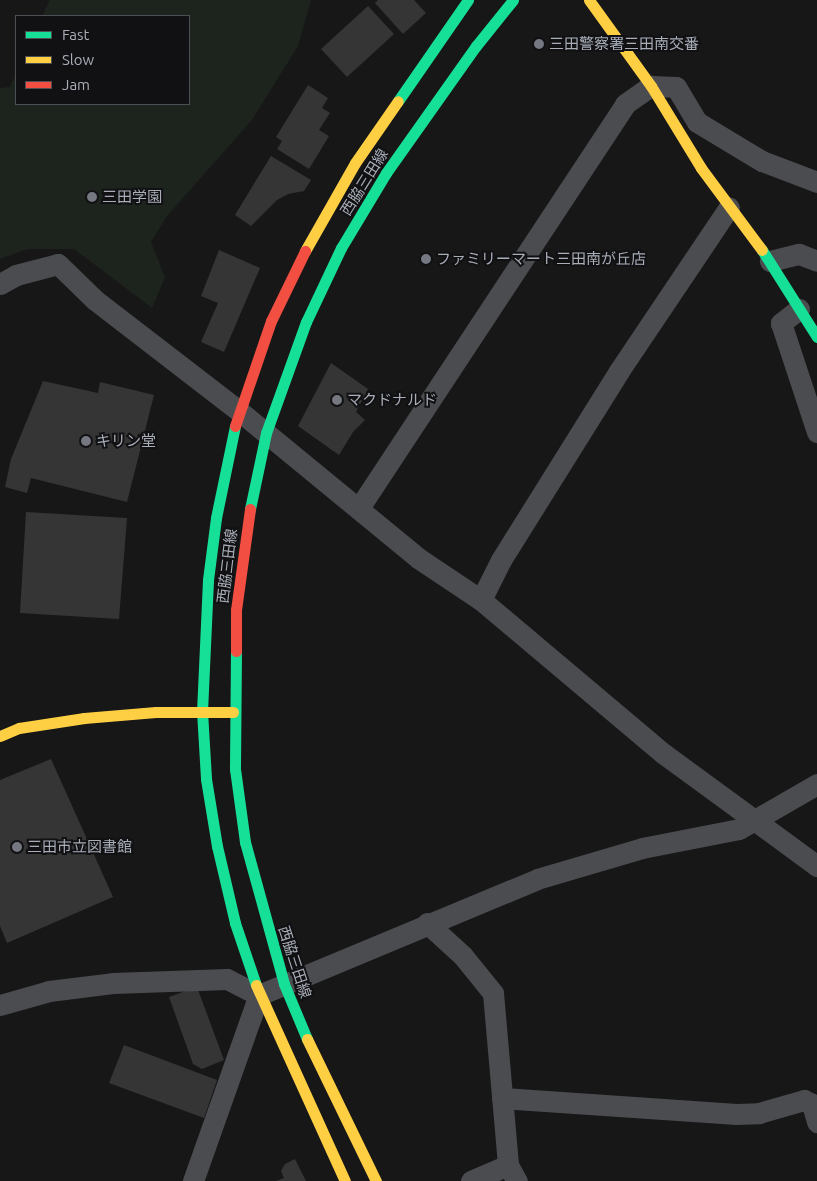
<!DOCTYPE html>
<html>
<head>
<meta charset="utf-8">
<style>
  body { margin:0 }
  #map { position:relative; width:817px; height:1181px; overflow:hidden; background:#171717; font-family:Ubuntu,"Noto Sans JP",sans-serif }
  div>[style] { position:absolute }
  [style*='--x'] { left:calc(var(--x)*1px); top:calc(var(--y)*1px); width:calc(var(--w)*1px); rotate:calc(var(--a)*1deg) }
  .green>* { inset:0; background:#1d241e }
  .building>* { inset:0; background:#353536 }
  .street>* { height:21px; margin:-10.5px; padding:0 10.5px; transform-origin:10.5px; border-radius:10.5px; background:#4b4c50 }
  .fast>* { height:11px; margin:-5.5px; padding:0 5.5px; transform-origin:5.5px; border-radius:5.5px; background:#16e098 }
  .slow>* { height:11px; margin:-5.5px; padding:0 5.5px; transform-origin:5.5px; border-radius:5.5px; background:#ffcf43 }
  .jam>* { height:11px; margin:-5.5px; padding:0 5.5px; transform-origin:5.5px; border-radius:5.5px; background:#f24e42 }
  .dots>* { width:14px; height:14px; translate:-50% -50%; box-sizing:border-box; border:2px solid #111113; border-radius:50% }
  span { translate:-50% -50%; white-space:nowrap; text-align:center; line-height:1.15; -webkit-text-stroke:4px #111113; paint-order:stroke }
  .poi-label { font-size:15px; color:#a8adb8 }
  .left { translate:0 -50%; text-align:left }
  .street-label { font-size:15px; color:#a8adb8 }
  .legend { position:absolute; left:15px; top:15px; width:175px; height:90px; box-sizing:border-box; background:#111113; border:1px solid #4d4f55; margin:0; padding:6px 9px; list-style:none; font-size:15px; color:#a8adb8 }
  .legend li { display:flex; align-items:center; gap:10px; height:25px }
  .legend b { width:25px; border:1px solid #4d4f55 }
</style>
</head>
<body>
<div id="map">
  <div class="green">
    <div style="clip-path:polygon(50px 0,311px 0,298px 46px,252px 120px,167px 216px,151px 242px,165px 277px,152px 308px,74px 249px,27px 249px,0 259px,0 88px,10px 87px,16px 73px,16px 104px,189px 104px,189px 16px,42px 16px)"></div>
  </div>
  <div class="building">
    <div style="clip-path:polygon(378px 0,414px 0,426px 13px,403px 34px,375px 3px)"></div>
    <div style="clip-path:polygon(368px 6px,394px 34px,347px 77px,321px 49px)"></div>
    <div style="clip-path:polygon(308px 85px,328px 98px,322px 108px,330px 113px,319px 130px,329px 136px,309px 169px,277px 149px,282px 141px,276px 137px)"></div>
    <div style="clip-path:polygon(271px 156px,311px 180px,304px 191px,288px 194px,277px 200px,251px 226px,235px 215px)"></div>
    <div style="clip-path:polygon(219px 250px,260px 268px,224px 352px,201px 342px,218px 303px,201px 296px)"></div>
    <div style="clip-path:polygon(331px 363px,368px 389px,356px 412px,365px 420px,353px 432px,339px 455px,298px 426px)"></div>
    <div style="clip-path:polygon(43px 381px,98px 393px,100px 382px,154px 395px,127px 502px,31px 478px,27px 493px,5px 487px,11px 459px)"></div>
    <div style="clip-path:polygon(26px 512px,127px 518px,119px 619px,20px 613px)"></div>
    <div style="clip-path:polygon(51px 759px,113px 897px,7px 943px,0 926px,0 780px)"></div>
    <div style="clip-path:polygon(197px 987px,224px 1060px,202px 1069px,193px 1064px,169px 997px)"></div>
    <div style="clip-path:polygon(124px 1045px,217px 1080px,204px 1118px,109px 1083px)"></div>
    <div style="clip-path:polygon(295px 1159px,306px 1181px,276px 1181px,284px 1178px,281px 1171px,285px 1164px)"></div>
  </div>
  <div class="street">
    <div style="--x:770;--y:261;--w:30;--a:-14"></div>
    <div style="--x:799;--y:254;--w:19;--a:21"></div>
    <div style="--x:0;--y:284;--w:18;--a:-29"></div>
    <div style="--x:16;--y:275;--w:43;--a:-14.7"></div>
    <div style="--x:58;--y:264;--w:52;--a:44.2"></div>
    <div style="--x:95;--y:300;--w:180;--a:37.6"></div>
    <div style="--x:238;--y:410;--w:233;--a:39.4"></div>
    <div style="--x:418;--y:558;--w:76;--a:33.7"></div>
    <div style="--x:481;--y:600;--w:239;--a:40.1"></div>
    <div style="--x:664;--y:754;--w:190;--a:36.2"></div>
    <div style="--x:799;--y:309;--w:23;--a:142"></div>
    <div style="--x:781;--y:323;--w:115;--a:71.7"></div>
    <div style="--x:359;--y:508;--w:484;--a:-56.6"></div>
    <div style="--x:625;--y:104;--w:32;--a:-35"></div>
    <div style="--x:651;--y:86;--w:25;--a:2"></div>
    <div style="--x:676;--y:87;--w:41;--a:59"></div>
    <div style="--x:697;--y:122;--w:76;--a:31"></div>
    <div style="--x:762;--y:161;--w:59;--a:20.9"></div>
    <div style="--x:481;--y:600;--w:45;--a:-63.4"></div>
    <div style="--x:501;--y:560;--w:223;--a:-58"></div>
    <div style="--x:619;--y:371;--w:197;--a:-56.1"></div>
    <div style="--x:427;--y:923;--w:49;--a:42.5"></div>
    <div style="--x:463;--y:956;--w:48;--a:51"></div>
    <div style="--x:493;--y:993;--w:173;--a:85"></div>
    <div style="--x:508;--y:1165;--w:18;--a:61"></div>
    <div style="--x:0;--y:1005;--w:51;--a:-15.9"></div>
    <div style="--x:49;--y:991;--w:64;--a:-7.1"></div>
    <div style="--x:113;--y:983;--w:114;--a:-2"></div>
    <div style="--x:227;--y:979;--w:36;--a:27"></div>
    <div style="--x:502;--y:1098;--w:235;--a:3.9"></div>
    <div style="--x:736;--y:1114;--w:23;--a:-2"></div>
    <div style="--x:759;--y:1113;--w:47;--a:-16.1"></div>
    <div style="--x:804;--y:1100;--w:9;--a:27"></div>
    <div style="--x:812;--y:1104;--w:19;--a:74"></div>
    <div style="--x:193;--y:1181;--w:197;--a:-70.5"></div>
    <div style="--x:259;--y:995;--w:301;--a:-22.6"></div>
    <div style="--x:537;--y:879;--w:109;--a:-16.4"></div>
    <div style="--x:642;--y:848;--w:99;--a:-11.1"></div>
    <div style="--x:739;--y:829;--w:90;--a:-30"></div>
    <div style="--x:471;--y:1181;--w:40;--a:-23.4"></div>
  </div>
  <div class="fast">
    <div style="--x:398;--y:101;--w:123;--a:-55.3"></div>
    <div style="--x:762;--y:250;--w:103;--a:57.7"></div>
    <div style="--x:235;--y:426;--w:94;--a:101.7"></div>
    <div style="--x:216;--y:518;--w:63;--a:97.4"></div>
    <div style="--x:208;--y:580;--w:131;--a:92.6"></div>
    <div style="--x:202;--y:711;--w:68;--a:86.6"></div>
    <div style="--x:206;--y:779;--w:68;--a:80.7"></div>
    <div style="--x:217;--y:846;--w:79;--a:76.8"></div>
    <div style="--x:235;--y:923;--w:65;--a:71.3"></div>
    <div style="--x:250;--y:509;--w:78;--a:-78.1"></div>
    <div style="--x:266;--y:433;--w:118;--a:-70.2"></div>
    <div style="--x:306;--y:322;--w:82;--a:-64.7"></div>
    <div style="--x:341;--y:248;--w:87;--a:-59"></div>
    <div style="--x:386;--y:173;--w:156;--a:-54.7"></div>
    <div style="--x:476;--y:46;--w:59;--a:-51.2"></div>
    <div style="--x:236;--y:651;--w:118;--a:90.5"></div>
    <div style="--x:235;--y:769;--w:74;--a:82.2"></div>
    <div style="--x:245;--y:842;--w:147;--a:74.6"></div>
    <div style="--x:284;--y:984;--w:60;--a:67.3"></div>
  </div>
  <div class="slow">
    <div style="--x:589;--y:0;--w:106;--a:54.2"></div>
    <div style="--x:651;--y:86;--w:96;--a:58.6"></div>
    <div style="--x:701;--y:168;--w:102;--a:53.4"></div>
    <div style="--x:305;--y:251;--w:101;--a:-60.4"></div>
    <div style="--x:355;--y:163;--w:75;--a:-55.3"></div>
    <div style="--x:0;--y:736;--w:21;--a:-23"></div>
    <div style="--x:19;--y:728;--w:66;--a:-8.7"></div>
    <div style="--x:84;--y:718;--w:72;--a:-4.8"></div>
    <div style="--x:156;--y:712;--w:77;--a:0"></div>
    <div style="--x:256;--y:985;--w:215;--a:65.6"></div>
    <div style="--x:307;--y:1039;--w:158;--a:64.1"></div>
  </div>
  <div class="jam">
    <div style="--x:235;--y:426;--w:111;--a:-71.1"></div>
    <div style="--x:271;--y:321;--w:78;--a:-64.1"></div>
    <div style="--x:236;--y:651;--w:41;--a:-90"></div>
    <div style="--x:236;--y:610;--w:102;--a:-82.1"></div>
  </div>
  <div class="dots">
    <div style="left:539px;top:44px;background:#757880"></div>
    <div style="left:92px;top:197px;background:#757880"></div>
    <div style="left:426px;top:259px;background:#757880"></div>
    <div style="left:337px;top:400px;background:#757880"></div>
    <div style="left:86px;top:441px;background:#757880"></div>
    <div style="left:17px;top:847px;background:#757880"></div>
  </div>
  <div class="poi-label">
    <span class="left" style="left:549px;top:44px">三田警察署三田南交番</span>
    <span class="left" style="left:102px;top:197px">三田学園</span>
    <span class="left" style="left:436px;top:259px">ファミリーマート三田南が丘店</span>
    <span class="left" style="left:347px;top:400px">マクドナルド</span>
    <span class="left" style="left:96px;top:441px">キリン堂</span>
    <span class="left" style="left:27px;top:847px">三田市立図書館</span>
  </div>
  <div class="street-label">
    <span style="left:364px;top:182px;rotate:-58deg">西脇三田線</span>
    <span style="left:227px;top:566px;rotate:-83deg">西脇三田線</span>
    <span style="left:295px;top:962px;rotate:72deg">西脇三田線</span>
  </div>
  <ul class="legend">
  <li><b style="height:6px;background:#16e098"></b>Fast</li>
  <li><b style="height:6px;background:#ffcf43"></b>Slow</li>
  <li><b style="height:6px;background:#f24e42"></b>Jam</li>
  </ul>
</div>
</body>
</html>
